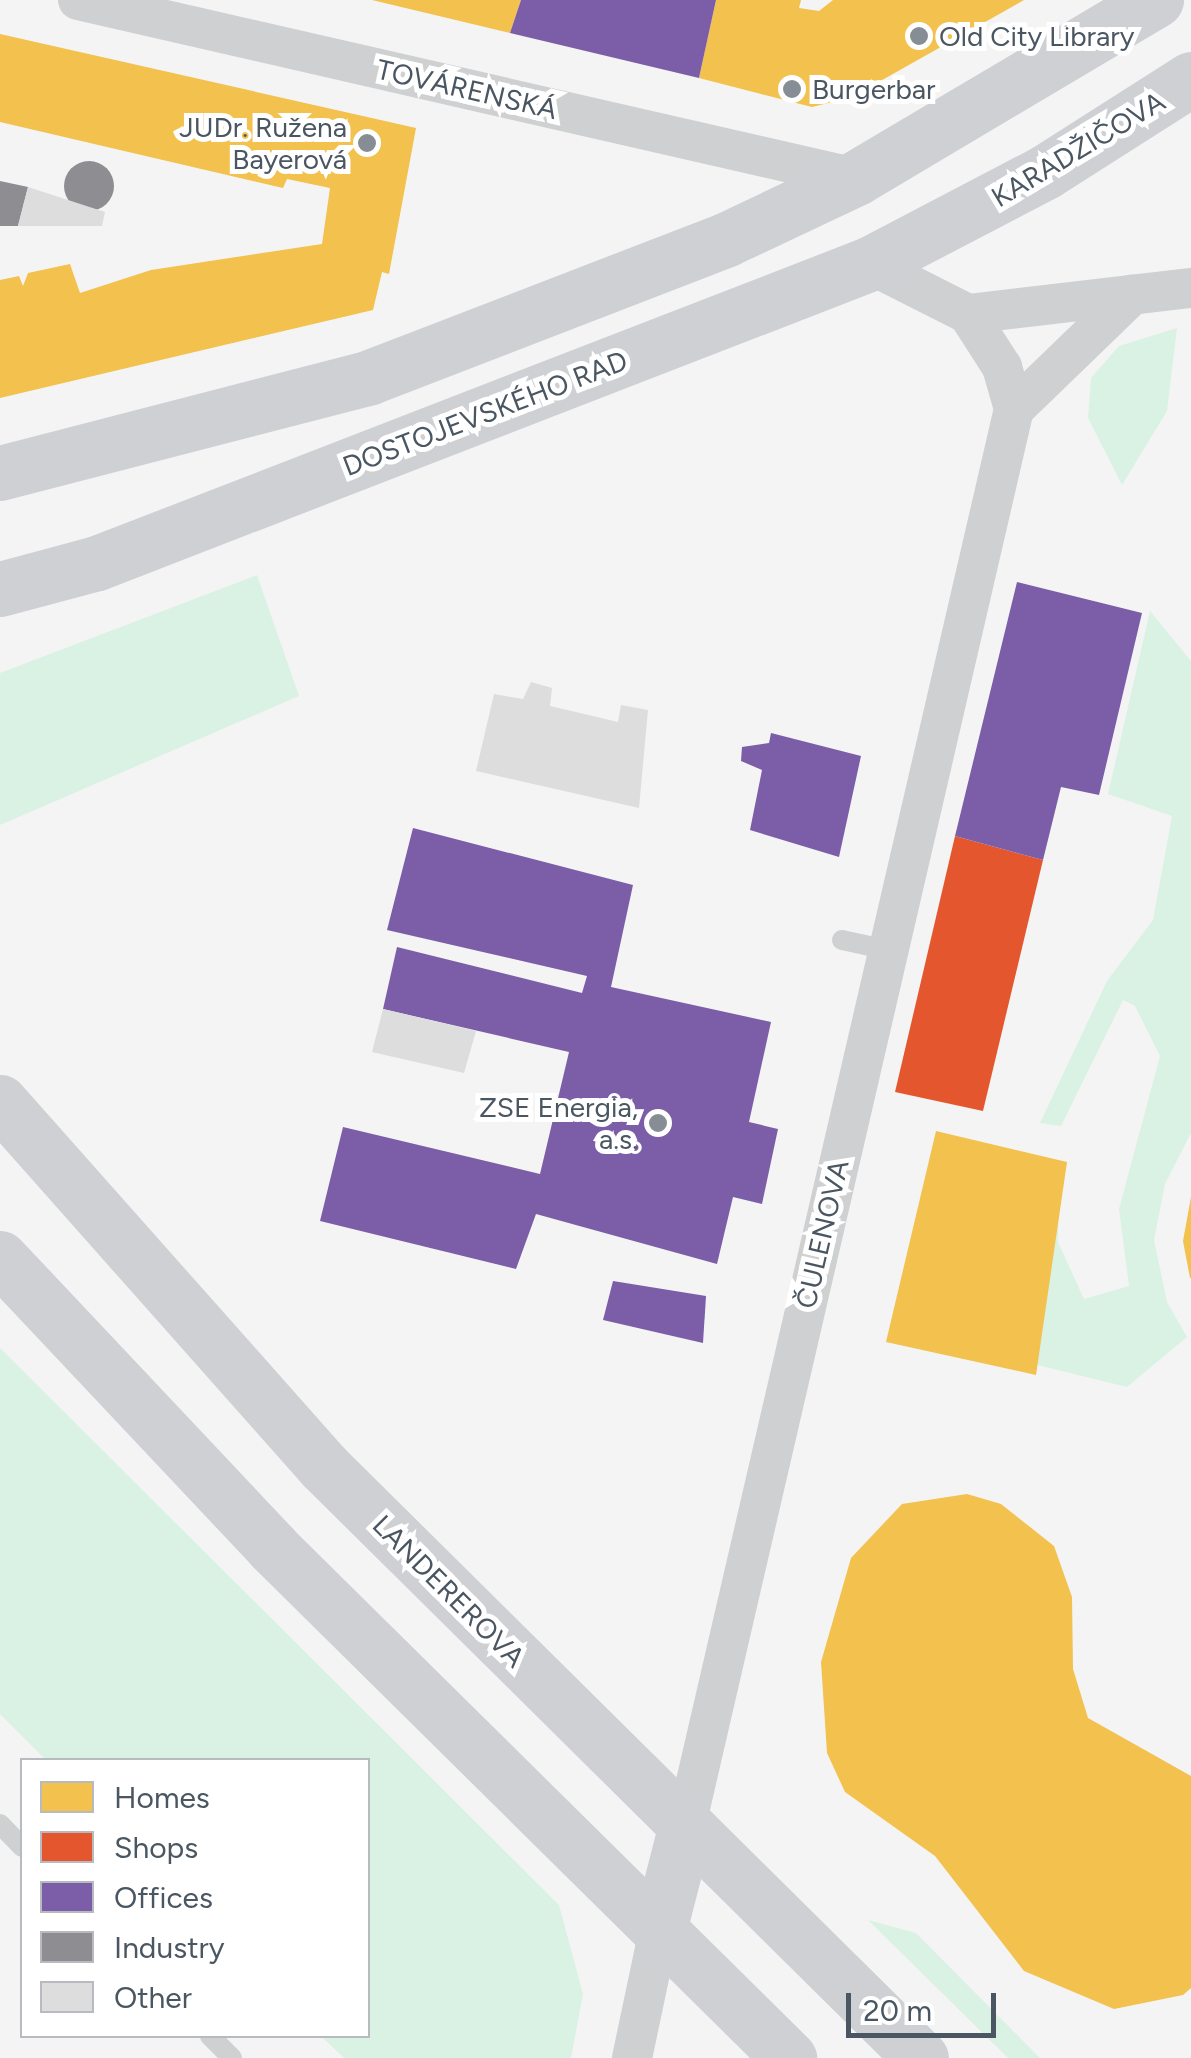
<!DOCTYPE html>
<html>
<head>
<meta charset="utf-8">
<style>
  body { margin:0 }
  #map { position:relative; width:1191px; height:2058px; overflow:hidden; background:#f4f4f4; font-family:Figtree,sans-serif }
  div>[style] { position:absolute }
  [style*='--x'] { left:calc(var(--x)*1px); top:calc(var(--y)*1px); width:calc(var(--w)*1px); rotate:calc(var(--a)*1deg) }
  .green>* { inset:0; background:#d9f2e3 }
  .homes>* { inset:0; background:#f2c14e }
  .shops>* { inset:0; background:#e4572e }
  .offices>* { inset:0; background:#7b5ea7 }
  .industry>* { inset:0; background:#8d8d92 }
  .round { border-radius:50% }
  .building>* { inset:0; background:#ddddde }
  .lane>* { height:20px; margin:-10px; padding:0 10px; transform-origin:10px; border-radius:10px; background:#ced0d2 }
  .street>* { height:40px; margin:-20px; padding:0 20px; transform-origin:20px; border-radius:20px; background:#ced0d2 }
  .secondary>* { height:55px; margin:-27.5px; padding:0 27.5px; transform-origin:27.5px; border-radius:27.5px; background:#ced0d4 }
  .dots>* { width:28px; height:28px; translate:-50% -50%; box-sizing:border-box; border:5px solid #fff; border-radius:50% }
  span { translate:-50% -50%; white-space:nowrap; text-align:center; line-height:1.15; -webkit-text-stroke:10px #fff; paint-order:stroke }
  .poi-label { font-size:28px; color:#4a5661 }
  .left { translate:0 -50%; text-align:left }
  .right { translate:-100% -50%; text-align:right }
  .street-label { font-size:28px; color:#4a5661 }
  .legend { position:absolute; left:20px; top:1758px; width:350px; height:280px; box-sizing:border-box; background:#fff; border:2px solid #b7bbc0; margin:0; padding:12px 18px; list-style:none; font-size:30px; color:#4a5661 }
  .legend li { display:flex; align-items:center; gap:20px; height:50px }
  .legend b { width:50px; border:2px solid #b7bbc0 }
  .scale { position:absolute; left:846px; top:1993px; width:150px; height:45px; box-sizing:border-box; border:5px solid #4a5661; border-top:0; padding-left:12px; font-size:30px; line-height:35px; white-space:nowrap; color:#4a5661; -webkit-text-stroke:8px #fff; paint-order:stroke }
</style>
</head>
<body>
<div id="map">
  <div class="green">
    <div style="clip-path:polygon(1177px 328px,1167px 411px,1122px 485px,1088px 418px,1091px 378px,1119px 346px)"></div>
    <div style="clip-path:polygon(257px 575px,299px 696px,0 825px,0 673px)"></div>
    <div style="clip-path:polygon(1150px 611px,1191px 661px,1191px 1133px,1165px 1184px,1154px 1240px,1167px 1302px,1187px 1337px,1127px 1387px,919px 1336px,1059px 1165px,1058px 1242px,1084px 1299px,1129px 1286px,1119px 1209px,1160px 1056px,1135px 1006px,1123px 1000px,1061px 1126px,1040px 1123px,1107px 981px,1153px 920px,1172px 816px,1108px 794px)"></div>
    <div style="clip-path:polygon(0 1348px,559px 1905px,583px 1994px,571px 2058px,344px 2058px,321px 2036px,368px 2036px,368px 1760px,46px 1760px,0 1714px)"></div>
    <div style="clip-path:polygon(868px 1920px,916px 1933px,1040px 2058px,1008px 2058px)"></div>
  </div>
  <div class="homes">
    <div style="clip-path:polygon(372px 0,521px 0,510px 33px)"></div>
    <div style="clip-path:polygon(716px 0,801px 0,799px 8px,819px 11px,833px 0,1024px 0,852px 97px,812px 107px,699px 78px)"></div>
    <div style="clip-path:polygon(0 34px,416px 128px,389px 274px,382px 272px,373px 310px,0 398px,0 280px,19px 276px,23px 286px,28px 273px,70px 264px,80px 293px,151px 270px,322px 244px,330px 188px,287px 179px,283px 188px,0 122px)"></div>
    <div style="clip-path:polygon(936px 1131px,1067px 1162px,1036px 1375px,886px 1342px)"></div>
    <div style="clip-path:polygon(1191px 1197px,1191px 1278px,1190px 1278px,1183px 1241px)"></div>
    <div style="clip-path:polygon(967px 1494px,1001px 1504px,1054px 1546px,1072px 1597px,1073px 1669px,1088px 1718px,1191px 1776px,1191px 1988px,1183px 1995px,1114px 2009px,1024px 1971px,935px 1856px,845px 1792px,827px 1753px,821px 1662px,851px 1558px,902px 1504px)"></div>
  </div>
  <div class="shops">
    <div style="clip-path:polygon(955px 836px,1043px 860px,983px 1111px,895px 1092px)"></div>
  </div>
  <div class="offices">
    <div style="clip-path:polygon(521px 0,716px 0,699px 78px,510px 33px)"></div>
    <div style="clip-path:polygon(1017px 582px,1142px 613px,1099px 795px,1061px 787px,1043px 860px,955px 836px)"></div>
    <div style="clip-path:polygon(771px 733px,861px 756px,839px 857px,750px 830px,762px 770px,741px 761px,742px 747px,769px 743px)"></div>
    <div style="clip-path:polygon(413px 828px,633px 885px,611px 987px,771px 1022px,749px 1122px,778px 1129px,762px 1204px,733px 1197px,717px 1264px,536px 1214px,516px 1269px,320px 1221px,343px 1127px,540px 1174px,569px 1052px,383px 1009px,397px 947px,582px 993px,587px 976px,387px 930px)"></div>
    <div style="clip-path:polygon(613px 1281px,706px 1296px,703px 1343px,603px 1320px)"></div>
  </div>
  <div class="industry">
    <div class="round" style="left:64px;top:161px;width:50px;height:50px"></div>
    <div style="clip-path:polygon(0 181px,28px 187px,18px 226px,0 226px)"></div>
  </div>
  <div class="building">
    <div style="clip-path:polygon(28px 187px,105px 212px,102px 226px,18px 226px)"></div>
    <div style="clip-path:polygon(531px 682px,552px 688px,550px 706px,563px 709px,618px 722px,621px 705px,648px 710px,639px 808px,476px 771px,494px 694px,523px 699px)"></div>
    <div style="clip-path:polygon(383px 1009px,476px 1031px,464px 1073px,372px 1052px)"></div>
  </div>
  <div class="lane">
    <div style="--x:842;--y:940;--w:47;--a:12.3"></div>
    <div style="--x:0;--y:1824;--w:32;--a:46"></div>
    <div style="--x:210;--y:2036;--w:31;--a:45"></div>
  </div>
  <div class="street">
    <div style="--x:78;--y:0;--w:798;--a:12.89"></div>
    <div style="--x:968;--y:314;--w:225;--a:-6.7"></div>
    <div style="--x:1014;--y:409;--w:165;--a:-44"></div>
    <div style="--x:686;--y:1825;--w:1453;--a:-76.96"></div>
    <div style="--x:1014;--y:409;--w:44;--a:-105.9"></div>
    <div style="--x:1002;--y:367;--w:63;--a:-122.7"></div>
    <div style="--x:968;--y:314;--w:111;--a:-153.2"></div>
    <div style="--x:632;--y:2058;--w:131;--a:-78.1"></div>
  </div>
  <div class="secondary">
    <div style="--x:0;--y:473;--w:382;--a:-14.5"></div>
    <div style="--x:370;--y:377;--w:381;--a:-21.1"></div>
    <div style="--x:725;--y:240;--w:145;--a:-25.3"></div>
    <div style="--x:856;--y:178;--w:349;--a:-30.7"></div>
    <div style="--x:0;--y:589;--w:100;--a:-15"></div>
    <div style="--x:97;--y:563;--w:828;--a:-21.17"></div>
    <div style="--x:869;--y:264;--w:199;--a:-27.6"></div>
    <div style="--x:1045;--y:172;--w:173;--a:-32.5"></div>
    <div style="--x:0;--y:1102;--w:488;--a:48.4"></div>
    <div style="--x:324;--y:1467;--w:840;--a:44.71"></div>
    <div style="--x:0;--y:1258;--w:398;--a:46.7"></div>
    <div style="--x:273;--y:1548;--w:726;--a:44.66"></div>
    <div style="--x:659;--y:1930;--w:108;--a:-75.6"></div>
  </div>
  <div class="dots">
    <div style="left:919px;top:36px;background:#868d94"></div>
    <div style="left:792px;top:89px;background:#868d94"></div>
    <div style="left:367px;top:143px;background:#868d94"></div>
    <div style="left:658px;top:1123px;background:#868d94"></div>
  </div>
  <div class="poi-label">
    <span class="left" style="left:939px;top:36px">Old City Library</span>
    <span class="left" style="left:812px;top:89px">Burgerbar</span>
    <span class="right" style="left:347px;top:143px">JUDr. Ružena<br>Bayerová</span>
    <span class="right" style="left:638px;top:1123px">ZSE Energia,<br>a.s.</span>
  </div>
  <div class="street-label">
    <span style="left:467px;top:89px;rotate:13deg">TOVÁRENSKÁ</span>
    <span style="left:1078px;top:149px;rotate:-31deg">KARADŽIČOVA</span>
    <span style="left:485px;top:413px;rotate:-21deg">DOSTOJEVSKÉHO RAD</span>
    <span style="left:822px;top:1234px;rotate:-77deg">ČULENOVA</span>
    <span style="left:449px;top:1591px;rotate:45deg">LANDEREROVA</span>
  </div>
  <ul class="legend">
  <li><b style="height:28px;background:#f2c14e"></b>Homes</li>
  <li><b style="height:28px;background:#e4572e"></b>Shops</li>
  <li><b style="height:28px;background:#7b5ea7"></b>Offices</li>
  <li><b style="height:28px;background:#8d8d92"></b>Industry</li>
  <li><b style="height:28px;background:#ddddde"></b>Other</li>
  </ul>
  <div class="scale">20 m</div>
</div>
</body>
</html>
